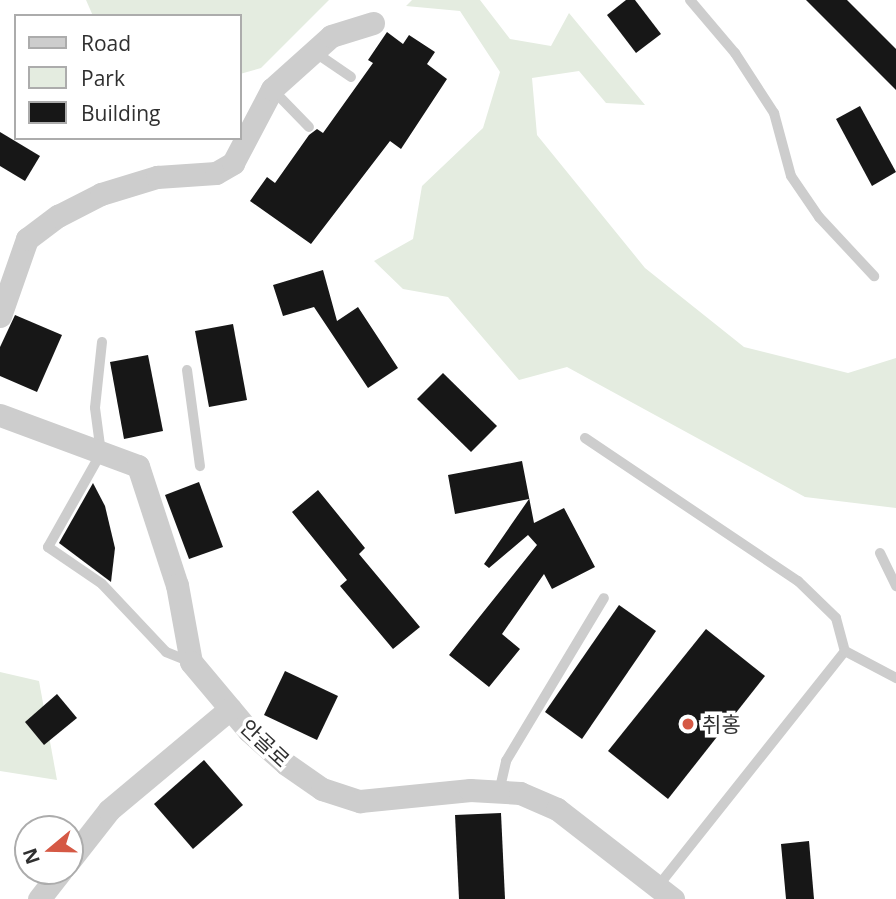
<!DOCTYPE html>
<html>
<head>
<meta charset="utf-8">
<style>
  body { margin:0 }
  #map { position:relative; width:896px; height:899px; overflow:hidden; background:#fff; font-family:"Open Sans","Noto Sans KR",sans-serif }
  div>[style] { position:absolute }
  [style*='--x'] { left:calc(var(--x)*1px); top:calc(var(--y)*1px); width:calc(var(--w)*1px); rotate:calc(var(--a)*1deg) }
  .green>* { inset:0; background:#e4ece0 }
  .building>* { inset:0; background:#171717 }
  .service>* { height:10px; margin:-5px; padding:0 5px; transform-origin:5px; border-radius:5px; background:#cdcdcd }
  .minor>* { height:23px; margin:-11.5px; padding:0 11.5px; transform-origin:11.5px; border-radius:11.5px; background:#cdcdcd }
  .dots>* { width:19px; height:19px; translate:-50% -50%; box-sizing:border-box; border:4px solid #fff; border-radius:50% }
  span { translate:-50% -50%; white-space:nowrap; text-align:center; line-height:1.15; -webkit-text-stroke:7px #fff; paint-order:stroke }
  .poi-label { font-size:21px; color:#303030 }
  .left { translate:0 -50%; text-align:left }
  .street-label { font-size:21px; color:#303030 }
  .legend { position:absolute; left:14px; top:14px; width:228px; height:126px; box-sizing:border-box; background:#fff; border:2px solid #acacac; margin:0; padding:9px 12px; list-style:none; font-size:21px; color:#303030 }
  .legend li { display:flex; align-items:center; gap:14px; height:35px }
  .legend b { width:35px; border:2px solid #acacac }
  .north { position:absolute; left:14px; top:815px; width:70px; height:70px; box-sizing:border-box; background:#fff; border:2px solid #acacac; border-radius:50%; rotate:251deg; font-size:19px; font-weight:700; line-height:28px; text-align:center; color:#303030 }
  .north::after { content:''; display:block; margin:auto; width:24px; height:32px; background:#d55945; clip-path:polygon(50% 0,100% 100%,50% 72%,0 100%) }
</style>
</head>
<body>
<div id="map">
  <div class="green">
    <div style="clip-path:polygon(86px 0,329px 0,261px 68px,240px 74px,240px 16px,93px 16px)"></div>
    <div style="clip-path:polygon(412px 0,480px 0,510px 39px,551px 46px,569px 13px,645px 105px,606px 103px,579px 71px,532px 78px,537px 135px,645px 268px,744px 347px,848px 373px,896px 358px,896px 508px,805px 497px,567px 367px,519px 380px,448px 297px,403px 289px,374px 261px,413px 239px,422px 186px,483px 128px,500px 72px,460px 11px,406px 6px)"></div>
    <div style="clip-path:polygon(0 672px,39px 681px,57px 780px,0 771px)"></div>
  </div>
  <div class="building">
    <div style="clip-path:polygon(626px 0,635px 0,661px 34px,636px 53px,607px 15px)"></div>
    <div style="clip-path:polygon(806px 0,847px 0,896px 49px,896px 90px)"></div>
    <div style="clip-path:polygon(387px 32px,403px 44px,409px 35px,435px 52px,427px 64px,447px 79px,401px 149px,390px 141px,311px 244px,250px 201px,267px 177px,275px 183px,309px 135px,317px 129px,323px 133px,373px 63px,368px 60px)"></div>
    <div style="clip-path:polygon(860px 106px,896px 172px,872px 186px,836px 119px)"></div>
    <div style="clip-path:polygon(0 132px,40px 156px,25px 181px,0 166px)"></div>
    <div style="clip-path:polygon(323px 270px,337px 321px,358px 307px,398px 368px,368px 388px,314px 307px,283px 316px,273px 285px)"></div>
    <div style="clip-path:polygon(15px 315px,62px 335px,37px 392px,0 376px,0 347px)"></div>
    <div style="clip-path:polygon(233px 324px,247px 400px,209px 407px,195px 331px)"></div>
    <div style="clip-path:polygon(148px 355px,163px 431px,124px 439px,110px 362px)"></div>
    <div style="clip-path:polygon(443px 373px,497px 426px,471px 452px,417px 399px)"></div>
    <div style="clip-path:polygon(522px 461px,534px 523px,564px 508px,595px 567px,552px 589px,544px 574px,502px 634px,520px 649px,489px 687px,449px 655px,537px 545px,528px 535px,489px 568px,484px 564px,529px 499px,455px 514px,448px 475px)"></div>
    <div style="clip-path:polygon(199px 482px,223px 547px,189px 559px,165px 495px)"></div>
    <div style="clip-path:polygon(93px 483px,105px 506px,115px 548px,111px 582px,59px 543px)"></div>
    <div style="clip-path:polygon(318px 490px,365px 548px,359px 554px,420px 627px,393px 649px,340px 586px,347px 580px,292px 512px)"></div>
    <div style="clip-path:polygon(619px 605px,656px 631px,582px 739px,545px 712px)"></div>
    <div style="clip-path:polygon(706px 629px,765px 676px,668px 799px,608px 751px)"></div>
    <div style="clip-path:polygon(285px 671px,338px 696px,317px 740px,264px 715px)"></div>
    <div style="clip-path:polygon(57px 694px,77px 718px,44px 745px,25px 722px)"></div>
    <div style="clip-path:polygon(204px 760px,243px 805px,193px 849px,154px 804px)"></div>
    <div style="clip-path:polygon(501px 813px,505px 899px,459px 899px,455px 815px)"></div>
    <div style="clip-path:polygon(809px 841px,814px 899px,786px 899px,781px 844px)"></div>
  </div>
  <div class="service">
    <div style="--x:690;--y:0;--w:70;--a:49.7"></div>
    <div style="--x:735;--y:53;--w:72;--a:57"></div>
    <div style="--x:774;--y:113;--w:65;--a:74.9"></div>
    <div style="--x:791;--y:176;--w:50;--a:55.7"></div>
    <div style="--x:819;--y:217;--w:81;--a:47"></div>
    <div style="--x:313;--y:51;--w:46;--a:34.4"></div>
    <div style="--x:272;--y:89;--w:53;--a:45.8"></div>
    <div style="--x:102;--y:342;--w:66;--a:96.1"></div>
    <div style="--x:95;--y:408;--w:45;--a:82.4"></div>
    <div style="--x:101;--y:453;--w:108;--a:119.4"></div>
    <div style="--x:48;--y:547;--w:65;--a:34.4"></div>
    <div style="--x:102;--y:584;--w:93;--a:46.7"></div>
    <div style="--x:166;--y:652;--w:27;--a:22"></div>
    <div style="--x:187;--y:370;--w:97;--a:82.3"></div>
    <div style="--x:585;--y:438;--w:257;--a:33.9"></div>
    <div style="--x:798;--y:581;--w:53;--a:44.2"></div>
    <div style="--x:836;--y:618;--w:34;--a:75"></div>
    <div style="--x:845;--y:651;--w:300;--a:128.5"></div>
    <div style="--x:880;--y:553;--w:37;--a:64"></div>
    <div style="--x:845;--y:651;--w:58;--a:27.9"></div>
    <div style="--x:499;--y:792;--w:32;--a:-77"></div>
    <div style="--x:506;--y:761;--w:190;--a:-59"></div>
  </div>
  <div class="minor">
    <div style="--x:0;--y:316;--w:82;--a:-70.7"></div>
    <div style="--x:27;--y:239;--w:39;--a:-37"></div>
    <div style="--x:58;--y:216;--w:48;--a:-27.1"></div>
    <div style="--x:101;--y:194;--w:59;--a:-16.9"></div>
    <div style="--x:157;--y:177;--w:59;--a:-3.9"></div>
    <div style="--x:216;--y:173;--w:20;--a:-30"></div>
    <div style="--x:233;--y:163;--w:84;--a:-62.2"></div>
    <div style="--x:272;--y:89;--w:79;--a:-41.9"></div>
    <div style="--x:331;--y:36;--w:44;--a:-17.2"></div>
    <div style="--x:0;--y:415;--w:147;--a:20.3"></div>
    <div style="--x:138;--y:466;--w:125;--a:71.9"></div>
    <div style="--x:177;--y:585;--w:78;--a:79.7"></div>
    <div style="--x:191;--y:662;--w:90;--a:50"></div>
    <div style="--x:249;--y:731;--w:50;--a:41.7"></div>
    <div style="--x:286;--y:764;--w:44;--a:34.8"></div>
    <div style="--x:322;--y:789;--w:40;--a:18"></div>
    <div style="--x:360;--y:801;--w:111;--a:-5.7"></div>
    <div style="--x:470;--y:790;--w:50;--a:3.4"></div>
    <div style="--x:520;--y:793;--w:40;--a:23.4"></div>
    <div style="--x:557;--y:809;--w:147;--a:37.8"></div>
    <div style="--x:70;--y:860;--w:63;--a:-52"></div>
    <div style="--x:109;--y:810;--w:158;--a:-39.9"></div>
    <div style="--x:39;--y:899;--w:36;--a:-52"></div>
  </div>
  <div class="dots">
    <div style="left:688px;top:724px;background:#d55945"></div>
  </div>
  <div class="poi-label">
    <span class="left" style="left:702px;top:724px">취홍</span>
  </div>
  <div class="street-label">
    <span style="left:265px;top:743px;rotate:43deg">안골로</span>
  </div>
  <ul class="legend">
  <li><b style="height:9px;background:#cdcdcd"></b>Road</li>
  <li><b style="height:19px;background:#e4ece0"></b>Park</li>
  <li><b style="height:19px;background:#171717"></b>Building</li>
  </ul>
  <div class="north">N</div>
</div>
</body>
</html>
